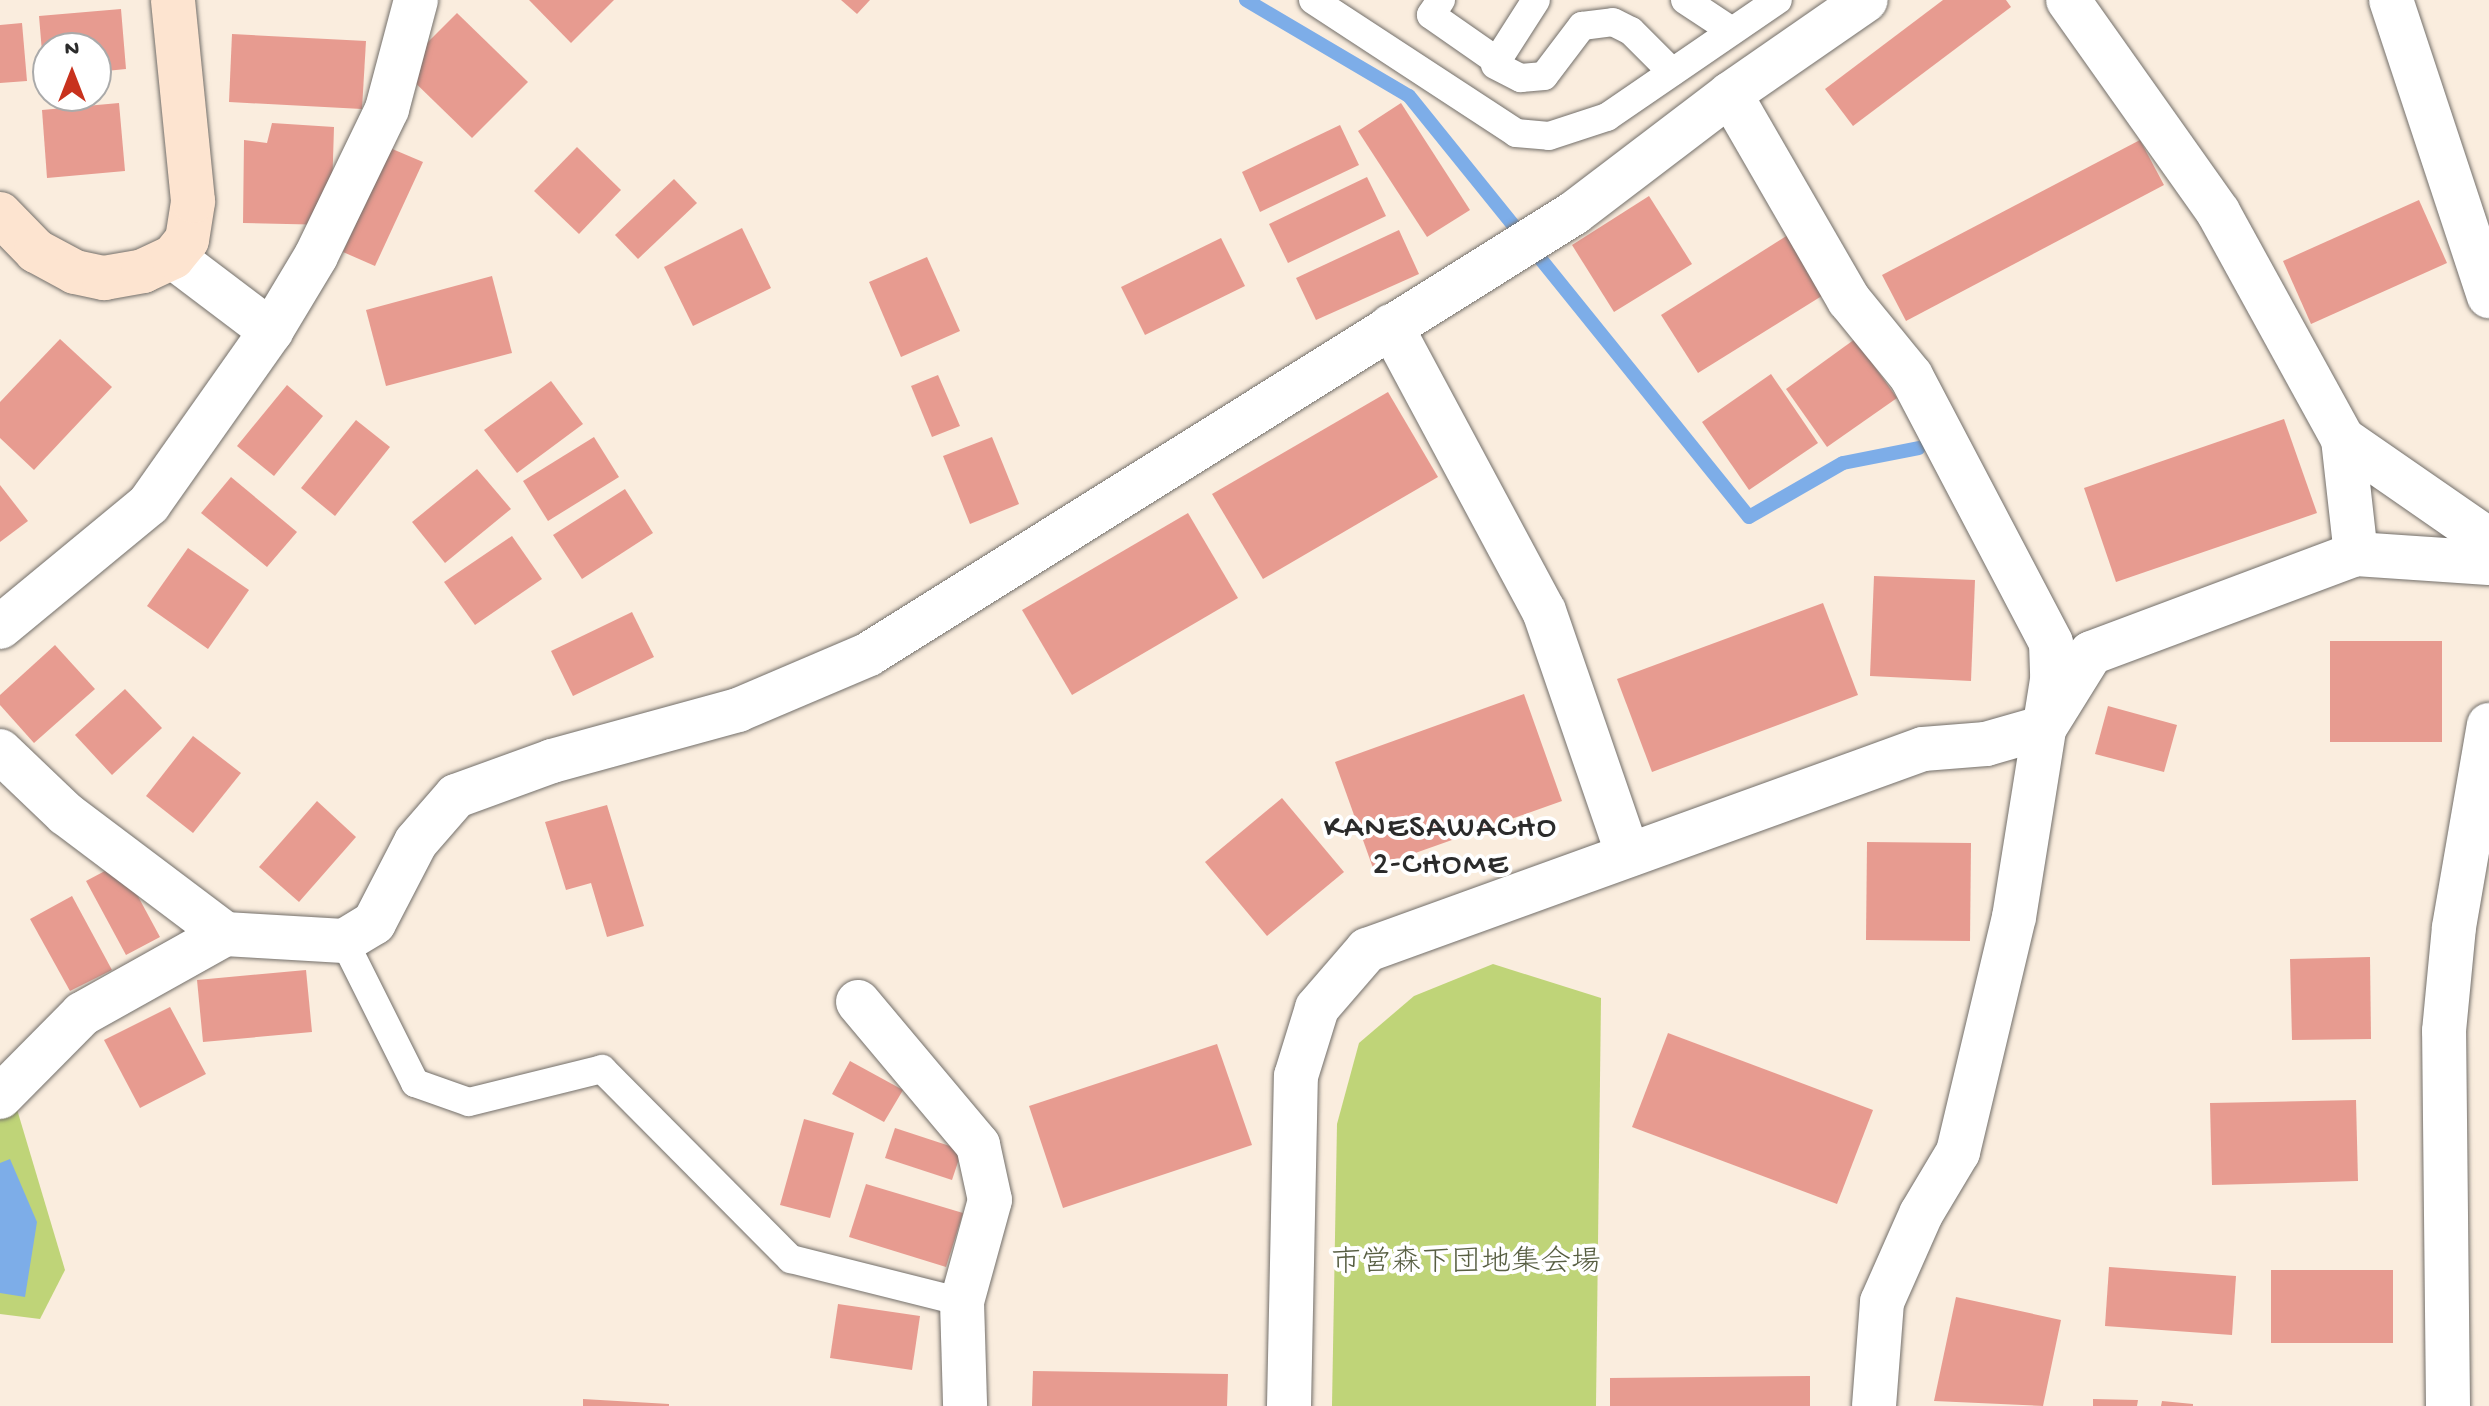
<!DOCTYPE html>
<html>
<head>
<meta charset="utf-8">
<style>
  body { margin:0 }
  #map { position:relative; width:2489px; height:1406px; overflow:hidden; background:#faedde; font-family:"Gochi Hand","Klee One",sans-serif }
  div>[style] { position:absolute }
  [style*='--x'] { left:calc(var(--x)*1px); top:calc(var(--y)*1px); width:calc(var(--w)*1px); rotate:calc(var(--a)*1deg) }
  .green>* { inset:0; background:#bfd478 }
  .water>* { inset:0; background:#7dade8 }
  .stream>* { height:14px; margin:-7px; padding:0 7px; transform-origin:7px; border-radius:7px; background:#7dade8 }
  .building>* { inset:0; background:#e79b90 }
  .roads { filter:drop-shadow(0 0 2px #736f6a) drop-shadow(0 0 2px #736f6a) }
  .lane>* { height:28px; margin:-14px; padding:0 14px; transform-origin:14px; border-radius:14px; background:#fff }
  .street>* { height:44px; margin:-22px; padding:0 22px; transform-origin:22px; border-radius:22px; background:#fff }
  .secondary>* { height:44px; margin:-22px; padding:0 22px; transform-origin:22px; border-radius:22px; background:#fde4d0 }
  span { translate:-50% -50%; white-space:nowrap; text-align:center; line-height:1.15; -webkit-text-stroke:8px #fff; paint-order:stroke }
  .park-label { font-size:30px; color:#575e42 }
  .neighbourhood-label { font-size:32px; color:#2b2b2b; letter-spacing:2px }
  .north { position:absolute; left:32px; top:32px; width:80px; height:80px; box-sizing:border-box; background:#fff; border:2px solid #aaa; border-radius:50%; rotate:0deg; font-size:22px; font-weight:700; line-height:32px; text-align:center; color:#2b2b2b }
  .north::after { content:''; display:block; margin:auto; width:28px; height:36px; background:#c8321e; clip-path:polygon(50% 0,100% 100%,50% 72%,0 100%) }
</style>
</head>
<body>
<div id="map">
  <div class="green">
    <div style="clip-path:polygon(1493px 964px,1601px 998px,1596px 1406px,1332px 1406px,1337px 1124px,1359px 1043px,1414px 996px)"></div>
    <div style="clip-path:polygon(16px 1106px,65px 1270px,40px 1319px,0 1314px,0 1119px)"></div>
  </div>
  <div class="water">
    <div style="clip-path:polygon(10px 1159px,37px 1222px,25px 1297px,0 1293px,0 1163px)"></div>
  </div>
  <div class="stream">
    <div style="--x:1246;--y:0;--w:189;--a:30.5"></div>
    <div style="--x:1409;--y:96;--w:541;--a:51.08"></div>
    <div style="--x:1749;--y:517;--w:108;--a:-29.9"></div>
    <div style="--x:1843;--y:463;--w:77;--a:-11.2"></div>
  </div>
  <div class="building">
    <div style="clip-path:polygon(529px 0,614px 0,571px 43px)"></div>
    <div style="clip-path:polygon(841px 0,870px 0,857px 14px)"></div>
    <div style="clip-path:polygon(1943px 0,2006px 0,2011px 7px,1853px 126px,1825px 89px)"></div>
    <div style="clip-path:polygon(121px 9px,126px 69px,96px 72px,96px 48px,48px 48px,44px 76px,39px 16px)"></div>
    <div style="clip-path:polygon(457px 13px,528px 82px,472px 138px,401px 69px)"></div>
    <div style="clip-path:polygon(22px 23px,27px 81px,0 83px,0 25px)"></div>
    <div style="clip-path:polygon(232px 34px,366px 41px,362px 109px,229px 102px)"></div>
    <div style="clip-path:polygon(119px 103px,125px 171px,47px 178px,42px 110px)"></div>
    <div style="clip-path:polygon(1401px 103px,1470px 210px,1427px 237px,1358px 131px)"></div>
    <div style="clip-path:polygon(272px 123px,334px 127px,331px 225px,243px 223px,244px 140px,267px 143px)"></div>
    <div style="clip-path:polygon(1340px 125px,1359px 165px,1260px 212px,1242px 172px)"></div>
    <div style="clip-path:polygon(2140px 140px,2164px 185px,1906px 321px,1882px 275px)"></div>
    <div style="clip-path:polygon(577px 147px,621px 190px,579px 234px,534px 191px)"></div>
    <div style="clip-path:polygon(390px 148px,423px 162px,375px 266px,343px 252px)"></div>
    <div style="clip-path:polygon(1367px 177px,1386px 216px,1288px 263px,1269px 224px)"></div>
    <div style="clip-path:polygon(674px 179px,697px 203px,638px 259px,615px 235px)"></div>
    <div style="clip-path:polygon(1649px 196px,1692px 264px,1614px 312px,1572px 245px)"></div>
    <div style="clip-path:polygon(2419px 200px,2447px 263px,2311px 324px,2283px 261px)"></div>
    <div style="clip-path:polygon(742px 228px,771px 288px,693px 326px,664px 267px)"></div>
    <div style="clip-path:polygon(1399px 230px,1419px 274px,1316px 320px,1296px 278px)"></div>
    <div style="clip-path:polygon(1796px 230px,1833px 289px,1698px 373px,1661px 315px)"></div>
    <div style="clip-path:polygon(1221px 238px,1245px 286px,1145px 335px,1121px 287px)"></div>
    <div style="clip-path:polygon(927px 257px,960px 331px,901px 357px,869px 282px)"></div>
    <div style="clip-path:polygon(492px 276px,512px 353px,386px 386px,366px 310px)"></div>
    <div style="clip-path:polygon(60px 339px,112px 387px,34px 470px,0 438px,0 402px)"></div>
    <div style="clip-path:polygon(1855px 339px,1897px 398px,1827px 447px,1786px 389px)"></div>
    <div style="clip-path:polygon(1771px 374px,1818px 443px,1749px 490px,1702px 422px)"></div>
    <div style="clip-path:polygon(938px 375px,960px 426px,932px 437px,911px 386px)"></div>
    <div style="clip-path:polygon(551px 381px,583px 424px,517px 473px,484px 430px)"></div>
    <div style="clip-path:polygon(287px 385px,323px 416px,274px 476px,237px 446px)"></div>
    <div style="clip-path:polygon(1388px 392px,1438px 477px,1263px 579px,1212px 494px)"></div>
    <div style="clip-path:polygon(2284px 419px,2317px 513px,2116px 582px,2084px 488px)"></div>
    <div style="clip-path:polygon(356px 420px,390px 447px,335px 516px,301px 488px)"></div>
    <div style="clip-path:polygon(594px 437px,619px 477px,548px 521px,523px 481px)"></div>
    <div style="clip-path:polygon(992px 437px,1019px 504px,970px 524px,943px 456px)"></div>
    <div style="clip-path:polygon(477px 469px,511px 509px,445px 563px,412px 522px)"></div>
    <div style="clip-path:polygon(231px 477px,297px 532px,267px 567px,201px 513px)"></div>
    <div style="clip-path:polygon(0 485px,28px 521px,0 542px)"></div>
    <div style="clip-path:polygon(625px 489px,653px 533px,582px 579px,553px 535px)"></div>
    <div style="clip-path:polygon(1188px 513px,1238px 598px,1072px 695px,1022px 610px)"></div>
    <div style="clip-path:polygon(512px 536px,542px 579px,475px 625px,444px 582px)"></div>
    <div style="clip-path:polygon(188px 548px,249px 590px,208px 649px,147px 606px)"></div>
    <div style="clip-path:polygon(1874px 576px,1975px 580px,1971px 681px,1870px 676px)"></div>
    <div style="clip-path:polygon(1823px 603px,1858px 695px,1652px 772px,1617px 679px)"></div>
    <div style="clip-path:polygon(632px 612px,654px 657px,573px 696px,551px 651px)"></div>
    <div style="clip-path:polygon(2330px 641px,2442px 641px,2442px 742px,2330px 742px)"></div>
    <div style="clip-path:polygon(55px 645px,95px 689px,34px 743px,0 705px,0 695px)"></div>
    <div style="clip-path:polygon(125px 689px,162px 728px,112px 775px,75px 735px)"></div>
    <div style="clip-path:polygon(1524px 694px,1562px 801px,1373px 868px,1335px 762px)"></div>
    <div style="clip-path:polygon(2108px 706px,2177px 725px,2164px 772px,2095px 754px)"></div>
    <div style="clip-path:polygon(193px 736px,241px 773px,193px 833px,146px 796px)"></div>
    <div style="clip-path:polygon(1282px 798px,1344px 872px,1267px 936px,1205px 862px)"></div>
    <div style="clip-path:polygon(317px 801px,356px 837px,299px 902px,259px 867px)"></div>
    <div style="clip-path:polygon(607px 805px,644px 926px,607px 937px,591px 883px,566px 890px,545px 822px)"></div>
    <div style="clip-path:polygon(1867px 842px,1971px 843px,1970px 941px,1866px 940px)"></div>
    <div style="clip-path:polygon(120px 863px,160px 937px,126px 955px,86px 881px)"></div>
    <div style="clip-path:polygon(72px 896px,112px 970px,70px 991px,30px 919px)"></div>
    <div style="clip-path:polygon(2370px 957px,2371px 1039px,2292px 1040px,2290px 959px)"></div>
    <div style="clip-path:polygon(306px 970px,312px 1032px,203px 1042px,197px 980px)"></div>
    <div style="clip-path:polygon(170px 1007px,206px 1074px,140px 1108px,104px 1040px)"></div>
    <div style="clip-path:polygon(1668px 1033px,1873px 1110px,1837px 1204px,1632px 1127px)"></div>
    <div style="clip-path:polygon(1217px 1044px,1252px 1145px,1063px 1208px,1029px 1106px)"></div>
    <div style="clip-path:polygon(850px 1061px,903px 1090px,884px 1122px,832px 1094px)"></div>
    <div style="clip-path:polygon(2356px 1100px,2358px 1181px,2212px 1185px,2210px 1103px)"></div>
    <div style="clip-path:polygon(804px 1119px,854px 1133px,830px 1218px,780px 1205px)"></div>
    <div style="clip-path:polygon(895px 1128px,962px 1150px,952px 1180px,885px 1158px)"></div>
    <div style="clip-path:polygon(866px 1184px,963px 1213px,946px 1267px,849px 1237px)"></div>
    <div style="clip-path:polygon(2109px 1267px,2236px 1276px,2232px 1335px,2105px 1326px)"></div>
    <div style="clip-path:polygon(2271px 1270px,2393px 1270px,2393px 1343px,2271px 1343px)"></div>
    <div style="clip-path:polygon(1956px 1297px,2061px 1320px,2043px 1406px,1934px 1401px)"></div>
    <div style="clip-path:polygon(838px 1304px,920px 1316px,912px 1370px,830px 1358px)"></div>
    <div style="clip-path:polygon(1033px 1371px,1228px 1374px,1227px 1406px,1032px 1406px)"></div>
    <div style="clip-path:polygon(1810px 1376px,1810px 1406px,1610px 1406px,1610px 1378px)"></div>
    <div style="clip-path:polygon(583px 1399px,669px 1404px,669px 1406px,583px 1406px)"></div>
    <div style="clip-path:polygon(2093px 1399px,2138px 1400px,2137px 1406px,2093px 1406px)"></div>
    <div style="clip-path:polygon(2162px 1401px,2193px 1404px,2193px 1406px,2161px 1406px)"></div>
  </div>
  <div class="roads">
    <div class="lane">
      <div style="--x:1313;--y:0;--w:243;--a:33.2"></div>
      <div style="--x:1516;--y:133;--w:33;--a:5"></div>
      <div style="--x:1549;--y:136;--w:61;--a:-18.1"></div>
      <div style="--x:1607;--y:117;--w:207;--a:-34.4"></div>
      <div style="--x:1441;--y:0;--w:18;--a:124"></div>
      <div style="--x:1431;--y:15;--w:80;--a:34.9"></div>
      <div style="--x:1497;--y:61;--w:72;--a:-57.4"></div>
      <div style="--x:1685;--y:0;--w:56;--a:33.4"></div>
      <div style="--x:1495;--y:65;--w:29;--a:27"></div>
      <div style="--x:1521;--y:78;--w:23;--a:-5"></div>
      <div style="--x:1544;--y:76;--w:63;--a:-52.8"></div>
      <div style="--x:1582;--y:26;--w:31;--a:-7"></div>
      <div style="--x:1613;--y:22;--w:20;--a:27"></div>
      <div style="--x:1631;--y:31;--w:58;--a:45"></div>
      <div style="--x:344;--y:941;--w:159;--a:63.4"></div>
      <div style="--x:415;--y:1083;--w:57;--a:19.4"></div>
      <div style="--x:469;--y:1102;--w:137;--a:-13.9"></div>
      <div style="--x:602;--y:1069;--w:268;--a:45.2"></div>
      <div style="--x:791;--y:1259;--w:176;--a:14.1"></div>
    </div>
    <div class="street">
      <div style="--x:2068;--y:0;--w:260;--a:54.7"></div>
      <div style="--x:2218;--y:212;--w:259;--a:61.2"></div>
      <div style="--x:2343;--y:439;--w:116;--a:83.6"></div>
      <div style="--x:2391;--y:0;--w:312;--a:71.7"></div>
      <div style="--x:1730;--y:94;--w:238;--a:60"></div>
      <div style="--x:1849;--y:300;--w:98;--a:50.8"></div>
      <div style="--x:1911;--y:376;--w:301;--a:62.3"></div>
      <div style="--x:2051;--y:643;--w:37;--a:88"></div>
      <div style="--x:2052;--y:680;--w:240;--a:99.1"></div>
      <div style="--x:2014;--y:917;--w:242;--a:103.4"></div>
      <div style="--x:1958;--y:1152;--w:72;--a:120.8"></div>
      <div style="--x:1921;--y:1214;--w:96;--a:113.9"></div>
      <div style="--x:1882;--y:1302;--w:104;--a:94.4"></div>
      <div style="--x:173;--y:257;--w:123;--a:37.1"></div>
      <div style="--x:1391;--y:326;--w:323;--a:61.8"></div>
      <div style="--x:1544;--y:611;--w:258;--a:71"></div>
      <div style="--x:2343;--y:439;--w:178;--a:34.7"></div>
      <div style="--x:0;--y:627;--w:193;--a:-39.5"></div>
      <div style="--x:149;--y:504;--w:212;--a:-54.8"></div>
      <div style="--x:271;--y:331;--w:87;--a:-59"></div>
      <div style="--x:316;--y:256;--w:163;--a:-64.2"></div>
      <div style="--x:387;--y:109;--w:113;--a:-75.1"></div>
      <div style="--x:0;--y:751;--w:91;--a:43.7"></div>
      <div style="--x:66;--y:814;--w:199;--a:37"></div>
      <div style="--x:858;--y:1002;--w:187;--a:50"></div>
      <div style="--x:978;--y:1145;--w:56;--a:77.7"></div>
      <div style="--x:990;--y:1200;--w:106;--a:105.4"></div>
      <div style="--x:962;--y:1302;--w:104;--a:88.3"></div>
      <div style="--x:0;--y:1097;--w:117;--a:-45.3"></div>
      <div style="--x:82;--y:1014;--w:164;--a:-29.2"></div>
      <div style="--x:225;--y:934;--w:119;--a:3.4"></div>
      <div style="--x:344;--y:941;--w:35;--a:-31"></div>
      <div style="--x:374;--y:923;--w:91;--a:-62.6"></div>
      <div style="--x:416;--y:842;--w:61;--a:-49"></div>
      <div style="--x:456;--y:796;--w:102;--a:-20"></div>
      <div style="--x:552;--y:761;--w:193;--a:-15.3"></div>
      <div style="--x:738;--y:710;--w:142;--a:-23.1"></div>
      <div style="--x:869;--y:654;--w:832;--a:-32.03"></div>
      <div style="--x:1574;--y:213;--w:196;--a:-37.3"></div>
      <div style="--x:1730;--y:94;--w:165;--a:-34.7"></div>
      <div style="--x:1289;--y:1406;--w:330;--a:-88.8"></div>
      <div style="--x:1296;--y:1076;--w:71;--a:-72.8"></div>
      <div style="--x:1317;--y:1008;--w:77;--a:-49.2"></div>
      <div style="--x:1367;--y:950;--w:591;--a:-19.88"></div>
      <div style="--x:1923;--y:749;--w:63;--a:-4.5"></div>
      <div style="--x:1986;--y:744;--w:61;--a:-16.1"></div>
      <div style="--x:2045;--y:727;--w:87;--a:-58.1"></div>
      <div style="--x:2091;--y:653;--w:283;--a:-20.5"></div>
      <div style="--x:2356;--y:554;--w:133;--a:3.9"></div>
      <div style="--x:2448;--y:1406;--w:375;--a:-90.6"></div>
      <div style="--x:2444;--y:1031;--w:104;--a:-84.5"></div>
      <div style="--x:2454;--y:927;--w:205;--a:-80.2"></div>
    </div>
    <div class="secondary">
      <div style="--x:0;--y:214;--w:52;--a:45.8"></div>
      <div style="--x:36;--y:251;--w:44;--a:28.3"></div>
      <div style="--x:75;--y:272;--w:30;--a:12"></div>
      <div style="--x:104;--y:278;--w:40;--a:-10"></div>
      <div style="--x:143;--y:271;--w:33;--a:-25"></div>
      <div style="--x:173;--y:257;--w:22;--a:-51"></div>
      <div style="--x:187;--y:240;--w:39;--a:-81"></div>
      <div style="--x:193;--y:201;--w:202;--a:-95.7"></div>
    </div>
  </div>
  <div class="park-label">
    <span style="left:1466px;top:1265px">市営森下団地集会場</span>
  </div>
  <div class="neighbourhood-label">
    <span style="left:1441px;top:848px">KANESAWACHO<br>2-CHOME</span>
  </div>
  <div class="north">N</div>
</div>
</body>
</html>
